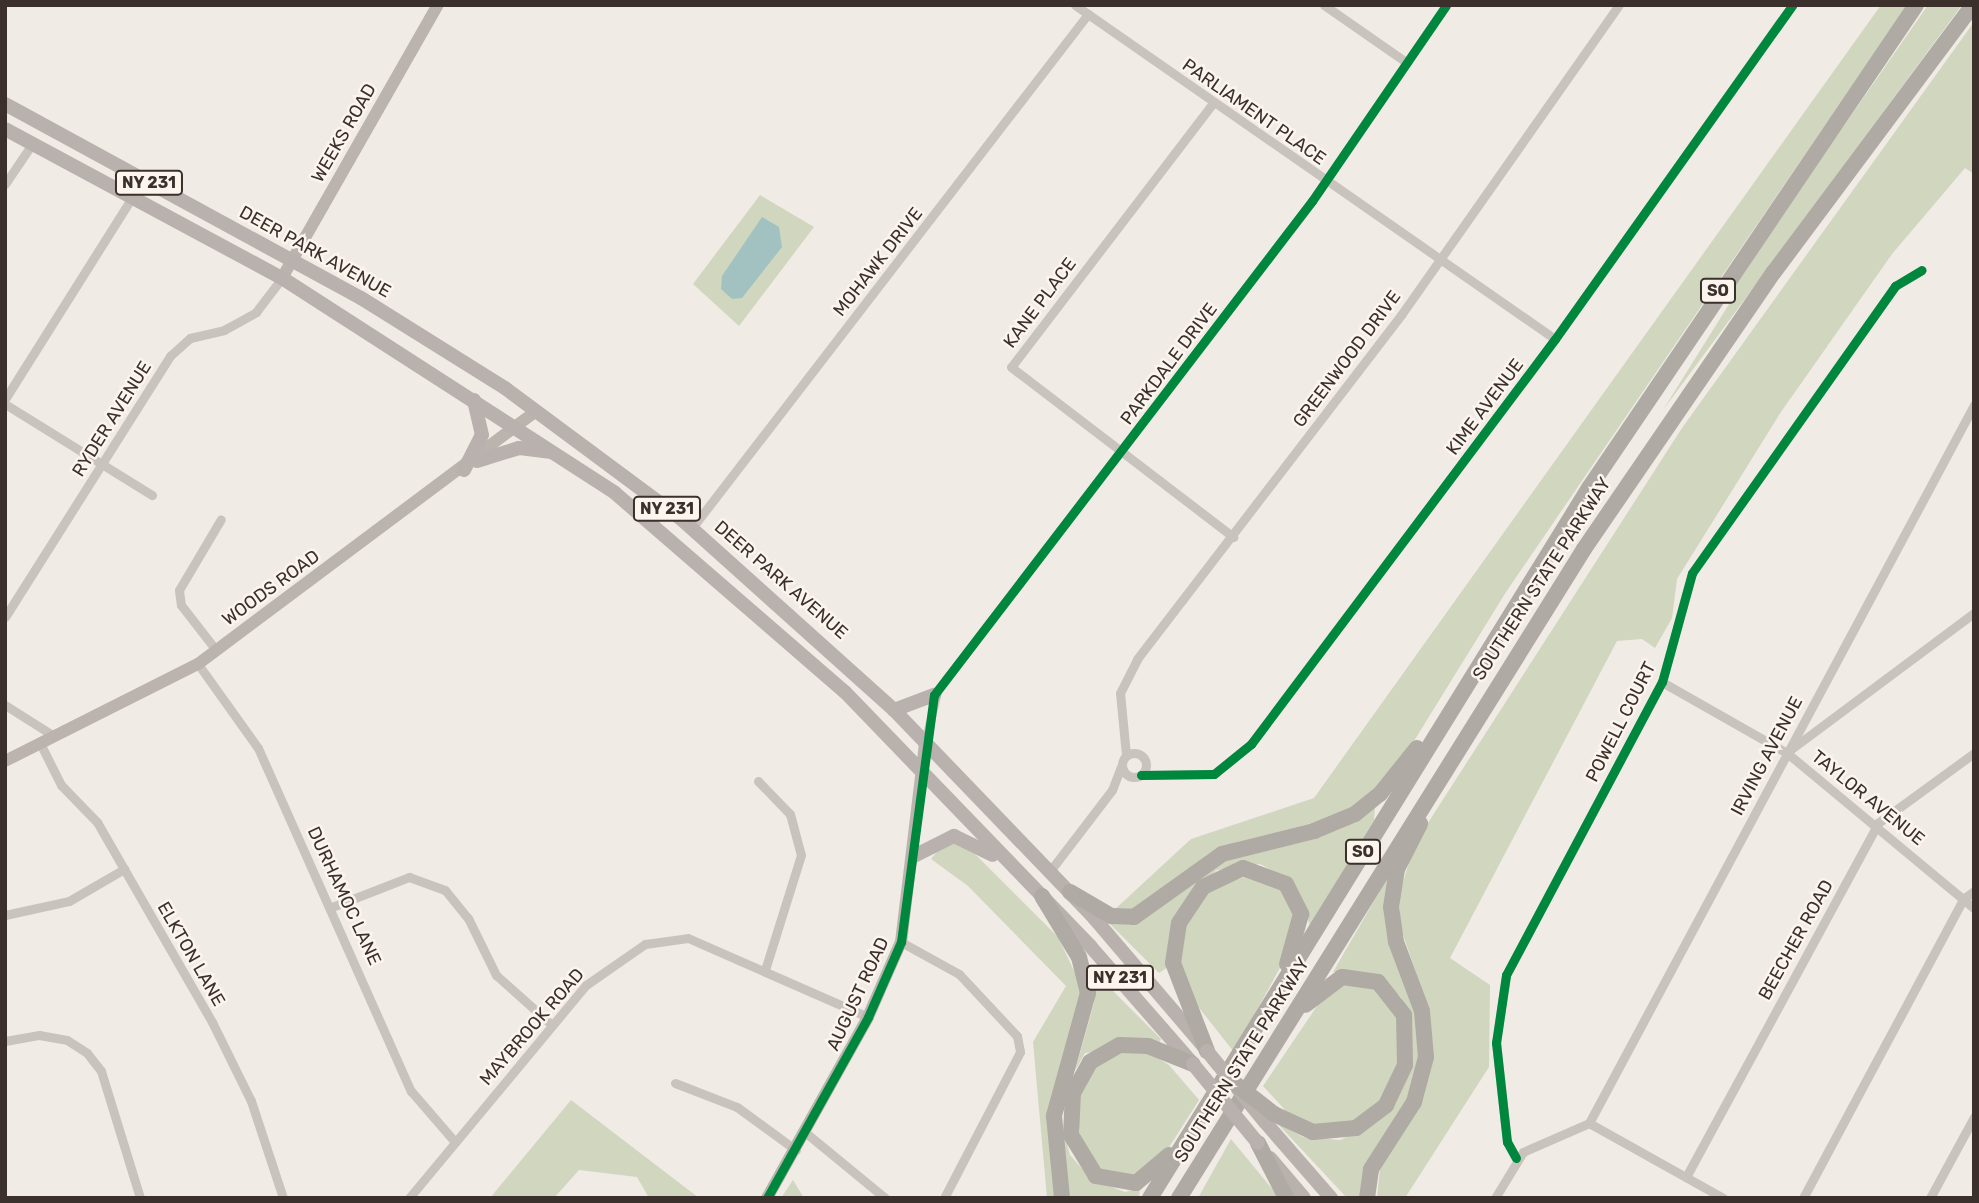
<!DOCTYPE html>
<html>
<head>
<meta charset="utf-8">
<style>
  body { margin:0 }
  #map { position:relative; width:1979px; height:1203px; overflow:hidden; background:#f0ebe5; font-family:Rubik,sans-serif }
  div>[style] { position:absolute }
  [style*='--x'] { left:calc(var(--x)*1px); top:calc(var(--y)*1px); width:calc(var(--w)*1px); rotate:calc(var(--a)*1deg) }
  .green>* { inset:0; background:#d1d6bf }
  .water>* { inset:0; background:#a1c2c1 }
  .street>* { height:9px; margin:-4.5px; padding:0 4.5px; transform-origin:4.5px; border-radius:4.5px; background:#c9c3be }
  .street>.ring { margin:-4.5px; padding:0; box-sizing:content-box; background:none; border:9px solid #c9c3be; border-radius:50% }
  .secondary>* { height:12px; margin:-6px; padding:0 6px; transform-origin:6px; border-radius:6px; background:#bab3ae }
  .primary>* { height:14px; margin:-7px; padding:0 7px; transform-origin:7px; border-radius:7px; background:#b8b1ad }
  .highway>* { height:16px; margin:-8px; padding:0 8px; transform-origin:8px; border-radius:8px; background:#afaaa4 }
  .primary-bridge>* { height:14px; margin:-7px; padding:0 7px; transform-origin:7px; border-radius:7px; background:#b8b1ad }
  .highway-bridge>* { height:16px; margin:-8px; padding:0 8px; transform-origin:8px; border-radius:8px; background:#afaaa4 }
  .cycleway>* { height:9px; margin:-4.5px; padding:0 4.5px; transform-origin:4.5px; border-radius:4.5px; background:#00873e }
  span { translate:-50% -50%; white-space:nowrap; text-align:center; line-height:1.15; -webkit-text-stroke:5px #fbf5ee; paint-order:stroke }
  .shield-label span { padding:2px 5px; background:#fbf5ee; border:2px solid; border-radius:5px; -webkit-text-stroke-width:0 }
  .shield-label { font-size:16px; color:#3b302b; font-weight:700 }
  .street-label { font-size:18px; color:#3b302b }
  .frame { position:absolute; inset:0; border:7px solid #3b302b; pointer-events:none }
</style>
</head>
<body>
<div id="map">
  <div class="green">
    <div style="clip-path:polygon(1881px 5px,1907px 5px,1506px 592px,1393px 775px,1340px 816px,1237px 842px,1208px 856px,1137px 911px,1113px 911px,1191px 839px,1314px 798px)"></div>
    <div style="clip-path:polygon(1928px 5px,1962px 5px,1663px 410px,1731px 301px,1725px 297px)"></div>
    <div style="clip-path:polygon(1974px 22px,1974px 174px,1965px 168px,1892px 254px,1781px 412px,1677px 579px,1672px 618px,1655px 648px,1642px 639px,1617px 641px,1450px 958px,1490px 985px,1489px 1067px,1405px 1198px,1377px 1198px,1380px 1168px,1431px 1065px,1426px 1002px,1400px 926px,1399px 895px,1415px 843px,1682px 428px)"></div>
    <div style="clip-path:polygon(760px 195px,814px 227px,739px 326px,693px 284px)"></div>
    <div style="clip-path:polygon(1375px 807px,1374px 820px,1310px 925px,1292px 881px,1260px 864px,1217px 870px,1199px 885px,1168px 967px,1159px 973px,1108px 922px,1232px 855px,1338px 830px)"></div>
    <div style="clip-path:polygon(946px 841px,966px 845px,1058px 937px,1084px 992px,1061px 1066px,1059px 1198px,1047px 1198px,1033px 1042px,1066px 986px,968px 886px,931px 859px)"></div>
    <div style="clip-path:polygon(1250px 875px,1272px 880px,1296px 908px,1294px 942px,1234px 1052px,1196px 1004px,1180px 970px,1183px 930px,1210px 888px)"></div>
    <div style="clip-path:polygon(1388px 877px,1418px 1008px,1418px 1080px,1363px 1198px,1347px 1198px,1277px 1123px,1303px 1137px,1340px 1140px,1362px 1130px,1398px 1096px,1409px 1017px,1401px 997px,1375px 974px,1333px 972px)"></div>
    <div style="clip-path:polygon(1093px 980px,1102px 980px,1161px 1039px,1158px 1045px,1085px 1053px,1075px 1071px,1094px 1003px)"></div>
    <div style="clip-path:polygon(1350px 981px,1369px 983px,1393px 1003px,1403px 1046px,1388px 1095px,1351px 1125px,1324px 1130px,1286px 1111px,1263px 1086px,1319px 1003px)"></div>
    <div style="clip-path:polygon(1125px 1049px,1143px 1049px,1169px 1065px,1199px 1100px,1159px 1163px,1127px 1181px,1092px 1166px,1080px 1141px,1078px 1111px,1084px 1079px,1101px 1060px)"></div>
    <div style="clip-path:polygon(571px 1100px,699px 1198px,649px 1198px,637px 1177px,579px 1170px,554px 1198px,490px 1198px)"></div>
    <div style="clip-path:polygon(1061px 1121px,1070px 1155px,1091px 1179px,1125px 1192px,1140px 1188px,1139px 1198px,1068px 1198px)"></div>
    <div style="clip-path:polygon(1231px 1139px,1273px 1190px,1278px 1198px,1198px 1198px)"></div>
    <div style="clip-path:polygon(793px 1180px,804px 1198px,781px 1198px)"></div>
  </div>
  <div class="water">
    <div style="clip-path:polygon(762px 217px,779px 227px,782px 247px,742px 298px,732px 299px,721px 289px,722px 276px)"></div>
  </div>
  <div class="street">
    <div style="--x:1075;--y:5;--w:585;--a:34.83"></div>
    <div style="--x:1324;--y:5;--w:100;--a:34.8"></div>
    <div style="--x:1213;--y:103;--w:332;--a:127.4"></div>
    <div style="--x:1011;--y:367;--w:280;--a:37.4"></div>
    <div style="--x:5;--y:184;--w:48;--a:-56"></div>
    <div style="--x:5;--y:399;--w:236;--a:-57.8"></div>
    <div style="--x:5;--y:404;--w:173;--a:31.8"></div>
    <div style="--x:692;--y:528;--w:649;--a:-52.39"></div>
    <div style="--x:5;--y:617;--w:309;--a:-57.7"></div>
    <div style="--x:170;--y:356;--w:27;--a:-42"></div>
    <div style="--x:190;--y:338;--w:35;--a:-13"></div>
    <div style="--x:224;--y:330;--w:37;--a:-29"></div>
    <div style="--x:256;--y:312;--w:43;--a:-52.6"></div>
    <div style="--x:216;--y:650;--w:57;--a:-127.9"></div>
    <div style="--x:181;--y:605;--w:15;--a:-98"></div>
    <div style="--x:179;--y:590;--w:82;--a:-59.4"></div>
    <div style="--x:198;--y:664;--w:103;--a:54.5"></div>
    <div style="--x:258;--y:748;--w:376;--a:66"></div>
    <div style="--x:411;--y:1091;--w:67;--a:49.2"></div>
    <div style="--x:1662;--y:682;--w:144;--a:29.6"></div>
    <div style="--x:1787;--y:753;--w:243;--a:39.7"></div>
    <div style="--x:5;--y:705;--w:58;--a:32.3"></div>
    <div style="--x:40;--y:743;--w:47;--a:63.4"></div>
    <div style="--x:61;--y:785;--w:52;--a:45.8"></div>
    <div style="--x:97;--y:822;--w:231;--a:60.1"></div>
    <div style="--x:212;--y:1022;--w:88;--a:63.7"></div>
    <div style="--x:251;--y:1101;--w:102;--a:71.7"></div>
    <div style="--x:925;--y:743;--w:53;--a:-77"></div>
    <div style="--x:937;--y:691;--w:617;--a:-52.57"></div>
    <div style="--x:1312;--y:201;--w:237;--a:-55.6"></div>
    <div style="--x:1790;--y:750;--w:229;--a:-36.7"></div>
    <div class="ring" style="left:1122px;top:753px;width:15px;height:15px"></div>
    <div style="--x:1126;--y:755;--w:62;--a:-95.5"></div>
    <div style="--x:1120;--y:693;--w:38;--a:-63"></div>
    <div style="--x:1137;--y:659;--w:434;--a:-52.5"></div>
    <div style="--x:1401;--y:315;--w:379;--a:-54.9"></div>
    <div style="--x:1141;--y:775;--w:73;--a:-0.8"></div>
    <div style="--x:1214;--y:774;--w:48;--a:-39"></div>
    <div style="--x:1251;--y:744;--w:506;--a:-53.11"></div>
    <div style="--x:1555;--y:339;--w:410;--a:-54.6"></div>
    <div style="--x:758;--y:781;--w:46;--a:45.9"></div>
    <div style="--x:790;--y:814;--w:42;--a:75"></div>
    <div style="--x:801;--y:855;--w:121;--a:107.4"></div>
    <div style="--x:1050;--y:871;--w:102;--a:-52.6"></div>
    <div style="--x:1112;--y:790;--w:25;--a:-69"></div>
    <div style="--x:332;--y:907;--w:83;--a:-21.3"></div>
    <div style="--x:409;--y:877;--w:38;--a:20"></div>
    <div style="--x:445;--y:890;--w:36;--a:51"></div>
    <div style="--x:468;--y:918;--w:64;--a:63.8"></div>
    <div style="--x:496;--y:975;--w:75;--a:41.8"></div>
    <div style="--x:5;--y:915;--w:66;--a:-12.3"></div>
    <div style="--x:69;--y:901;--w:64;--a:-30.2"></div>
    <div style="--x:901;--y:942;--w:66;--a:28.9"></div>
    <div style="--x:959;--y:974;--w:85;--a:46.9"></div>
    <div style="--x:1017;--y:1036;--w:16;--a:79"></div>
    <div style="--x:1020;--y:1052;--w:165;--a:117.5"></div>
    <div style="--x:5;--y:1041;--w:35;--a:-10"></div>
    <div style="--x:39;--y:1035;--w:28;--a:10"></div>
    <div style="--x:67;--y:1040;--w:24;--a:33"></div>
    <div style="--x:87;--y:1053;--w:23;--a:52"></div>
    <div style="--x:101;--y:1071;--w:133;--a:72.9"></div>
    <div style="--x:675;--y:1083;--w:66;--a:21.2"></div>
    <div style="--x:737;--y:1107;--w:73;--a:36.1"></div>
    <div style="--x:1589;--y:1123;--w:815;--a:-61.8"></div>
    <div style="--x:1589;--y:1123;--w:154;--a:29.2"></div>
    <div style="--x:806;--y:1133;--w:102;--a:39.4"></div>
    <div style="--x:1516;--y:1158;--w:18;--a:-119"></div>
    <div style="--x:1507;--y:1142;--w:100;--a:-96.3"></div>
    <div style="--x:1496;--y:1043;--w:69;--a:-81.6"></div>
    <div style="--x:1506;--y:975;--w:332;--a:-62"></div>
    <div style="--x:1662;--y:682;--w:113;--a:-74.6"></div>
    <div style="--x:1692;--y:573;--w:352;--a:-54.7"></div>
    <div style="--x:1895;--y:286;--w:31;--a:-31"></div>
    <div style="--x:1686;--y:1177;--w:403;--a:-61.5"></div>
    <div style="--x:1878;--y:823;--w:119;--a:-36.1"></div>
    <div style="--x:409;--y:1198;--w:277;--a:-50.3"></div>
    <div style="--x:586;--y:985;--w:72;--a:-34.8"></div>
    <div style="--x:645;--y:944;--w:43;--a:-7.9"></div>
    <div style="--x:688;--y:938;--w:197;--a:23.7"></div>
    <div style="--x:1495;--y:1198;--w:54;--a:-58.7"></div>
    <div style="--x:1523;--y:1152;--w:72;--a:-23.7"></div>
    <div style="--x:1803;--y:1198;--w:339;--a:-61.8"></div>
    <div style="--x:1963;--y:899;--w:14;--a:-36"></div>
    <div style="--x:1930;--y:1198;--w:92;--a:-61.5"></div>
  </div>
  <div class="secondary">
    <div style="--x:282;--y:278;--w:314;--a:-60.3"></div>
    <div style="--x:5;--y:761;--w:216;--a:-26.7"></div>
    <div style="--x:198;--y:664;--w:422;--a:-36.8"></div>
    <div style="--x:767;--y:1198;--w:207;--a:-60.8"></div>
    <div style="--x:868;--y:1017;--w:82;--a:-66.3"></div>
    <div style="--x:901;--y:942;--w:200;--a:-83.1"></div>
  </div>
  <div class="primary">
    <div style="--x:5;--y:104;--w:405;--a:28.6"></div>
    <div style="--x:361;--y:298;--w:170;--a:32"></div>
    <div style="--x:505;--y:388;--w:217;--a:36.6"></div>
    <div style="--x:679;--y:517;--w:289;--a:41.9"></div>
    <div style="--x:894;--y:710;--w:289;--a:46.1"></div>
    <div style="--x:1094;--y:918;--w:170;--a:49.5"></div>
    <div style="--x:5;--y:129;--w:315;--a:28.3"></div>
    <div style="--x:282;--y:278;--w:396;--a:32.8"></div>
    <div style="--x:615;--y:493;--w:304;--a:40.9"></div>
    <div style="--x:845;--y:692;--w:354;--a:46"></div>
    <div style="--x:1091;--y:947;--w:155;--a:48.9"></div>
    <div style="--x:477;--y:461;--w:44;--a:-17.2"></div>
    <div style="--x:519;--y:448;--w:31;--a:7"></div>
    <div style="--x:464;--y:470;--w:39;--a:-63"></div>
    <div style="--x:482;--y:435;--w:36;--a:-103"></div>
    <div style="--x:894;--y:710;--w:43;--a:-20.6"></div>
    <div style="--x:914;--y:856;--w:45;--a:-26.6"></div>
    <div style="--x:954;--y:836;--w:43;--a:26"></div>
    <div style="--x:1265;--y:1122;--w:101;--a:49"></div>
    <div style="--x:1270;--y:1158;--w:52;--a:49.6"></div>
  </div>
  <div class="highway">
    <div style="--x:1070;--y:892;--w:48;--a:30.3"></div>
    <div style="--x:1111;--y:916;--w:23;--a:2"></div>
    <div style="--x:1134;--y:917;--w:108;--a:-35.6"></div>
    <div style="--x:1222;--y:854;--w:95;--a:-14"></div>
    <div style="--x:1314;--y:831;--w:44;--a:-22.5"></div>
    <div style="--x:1355;--y:814;--w:32;--a:-39"></div>
    <div style="--x:1380;--y:794;--w:59;--a:-51.2"></div>
    <div style="--x:1042;--y:896;--w:71;--a:58.8"></div>
    <div style="--x:1079;--y:957;--w:37;--a:76"></div>
    <div style="--x:1088;--y:993;--w:128;--a:105.5"></div>
    <div style="--x:1054;--y:1116;--w:82;--a:84.4"></div>
    <div style="--x:1207;--y:1051;--w:94;--a:-111.1"></div>
    <div style="--x:1173;--y:963;--w:40;--a:-81.5"></div>
    <div style="--x:1179;--y:923;--w:43;--a:-56.3"></div>
    <div style="--x:1203;--y:887;--w:44;--a:-25.4"></div>
    <div style="--x:1243;--y:868;--w:46;--a:20.4"></div>
    <div style="--x:1286;--y:884;--w:34;--a:63"></div>
    <div style="--x:1301;--y:914;--w:52;--a:105.6"></div>
    <div style="--x:1274;--y:1114;--w:43;--a:24.8"></div>
    <div style="--x:1313;--y:1132;--w:43;--a:-5.3"></div>
    <div style="--x:1356;--y:1128;--w:38;--a:-37"></div>
    <div style="--x:1386;--y:1105;--w:44;--a:-64.6"></div>
    <div style="--x:1405;--y:1065;--w:50;--a:-91.1"></div>
    <div style="--x:1404;--y:1015;--w:42;--a:-128.2"></div>
    <div style="--x:1378;--y:982;--w:36;--a:-172"></div>
    <div style="--x:1342;--y:977;--w:46;--a:142.9"></div>
    <div style="--x:1258;--y:1143;--w:62;--a:63"></div>
    <div style="--x:1169;--y:1155;--w:43;--a:139.7"></div>
    <div style="--x:1136;--y:1183;--w:41;--a:-170.1"></div>
    <div style="--x:1096;--y:1176;--w:48;--a:-121.4"></div>
    <div style="--x:1071;--y:1135;--w:42;--a:-87.3"></div>
    <div style="--x:1073;--y:1093;--w:35;--a:-61"></div>
    <div style="--x:1090;--y:1062;--w:34;--a:-30"></div>
    <div style="--x:1120;--y:1045;--w:28;--a:2"></div>
    <div style="--x:1148;--y:1046;--w:48;--a:21.8"></div>
    <div style="--x:1150;--y:1198;--w:835;--a:-58.27"></div>
    <div style="--x:1589;--y:488;--w:583;--a:-55.9"></div>
    <div style="--x:1179;--y:1198;--w:765;--a:-58.03"></div>
    <div style="--x:1584;--y:549;--w:336;--a:-55.6"></div>
    <div style="--x:1774;--y:272;--w:333;--a:-53.3"></div>
    <div style="--x:1367;--y:1198;--w:29;--a:-82"></div>
    <div style="--x:1371;--y:1169;--w:80;--a:-57.3"></div>
    <div style="--x:1414;--y:1102;--w:47;--a:-75.1"></div>
    <div style="--x:1426;--y:1057;--w:46;--a:-95"></div>
    <div style="--x:1422;--y:1011;--w:74;--a:-110.6"></div>
    <div style="--x:1396;--y:942;--w:35;--a:-98"></div>
    <div style="--x:1391;--y:907;--w:38;--a:-81"></div>
    <div style="--x:1397;--y:869;--w:51;--a:-62.9"></div>
  </div>
  <div class="primary-bridge">
    <div style="--x:1207;--y:1051;--w:92;--a:50.8"></div>
    <div style="--x:1193;--y:1064;--w:102;--a:50.6"></div>
  </div>
  <div class="highway-bridge">
    <div style="--x:1233;--y:1082;--w:52;--a:38"></div>
  </div>
  <div class="cycleway">
    <div style="--x:1141;--y:775;--w:73;--a:-0.8"></div>
    <div style="--x:1214;--y:774;--w:48;--a:-39"></div>
    <div style="--x:1251;--y:744;--w:506;--a:-53.11"></div>
    <div style="--x:1555;--y:339;--w:410;--a:-54.6"></div>
    <div style="--x:1516;--y:1158;--w:18;--a:-119"></div>
    <div style="--x:1507;--y:1142;--w:100;--a:-96.3"></div>
    <div style="--x:1496;--y:1043;--w:69;--a:-81.6"></div>
    <div style="--x:1506;--y:975;--w:332;--a:-62"></div>
    <div style="--x:1662;--y:682;--w:113;--a:-74.6"></div>
    <div style="--x:1692;--y:573;--w:352;--a:-54.7"></div>
    <div style="--x:1895;--y:286;--w:31;--a:-31"></div>
    <div style="--x:767;--y:1198;--w:207;--a:-60.8"></div>
    <div style="--x:868;--y:1017;--w:82;--a:-66.3"></div>
    <div style="--x:901;--y:942;--w:249;--a:-82.4"></div>
    <div style="--x:934;--y:695;--w:622;--a:-52.58"></div>
    <div style="--x:1312;--y:201;--w:237;--a:-55.6"></div>
  </div>
  <div class="shield-label">
    <span style="left:149px;top:183px">NY 231</span>
    <span style="left:1718px;top:291px">SO</span>
    <span style="left:667px;top:509px">NY 231</span>
    <span style="left:1363px;top:852px">SO</span>
    <span style="left:1120px;top:978px">NY 231</span>
  </div>
  <div class="street-label">
    <span style="left:1254px;top:112px;rotate:35deg">PARLIAMENT PLACE</span>
    <span style="left:344px;top:133px;rotate:-60deg">WEEKS ROAD</span>
    <span style="left:315px;top:252px;rotate:29deg">DEER PARK AVENUE</span>
    <span style="left:878px;top:262px;rotate:-52deg">MOHAWK DRIVE</span>
    <span style="left:1040px;top:303px;rotate:-53deg">KANE PLACE</span>
    <span style="left:1347px;top:359px;rotate:-53deg">GREENWOOD DRIVE</span>
    <span style="left:1169px;top:364px;rotate:-53deg">PARKDALE DRIVE</span>
    <span style="left:1485px;top:407px;rotate:-53deg">KIME AVENUE</span>
    <span style="left:112px;top:419px;rotate:-58deg">RYDER AVENUE</span>
    <span style="left:1542px;top:579px;rotate:-57deg">SOUTHERN STATE PARKWAY</span>
    <span style="left:781px;top:580px;rotate:41deg">DEER PARK AVENUE</span>
    <span style="left:271px;top:588px;rotate:-36deg">WOODS ROAD</span>
    <span style="left:1621px;top:722px;rotate:-63deg">POWELL COURT</span>
    <span style="left:1767px;top:756px;rotate:-62deg">IRVING AVENUE</span>
    <span style="left:1868px;top:798px;rotate:39deg">TAYLOR AVENUE</span>
    <span style="left:344px;top:896px;rotate:65deg">DURHAMOC LANE</span>
    <span style="left:1796px;top:940px;rotate:-61deg">BEECHER ROAD</span>
    <span style="left:191px;top:954px;rotate:60deg">ELKTON LANE</span>
    <span style="left:858px;top:994px;rotate:-65deg">AUGUST ROAD</span>
    <span style="left:532px;top:1027px;rotate:-49deg">MAYBROOK ROAD</span>
    <span style="left:1242px;top:1060px;rotate:-58deg">SOUTHERN STATE PARKWAY</span>
  </div>
  <div class="frame"></div>
</div>
</body>
</html>
